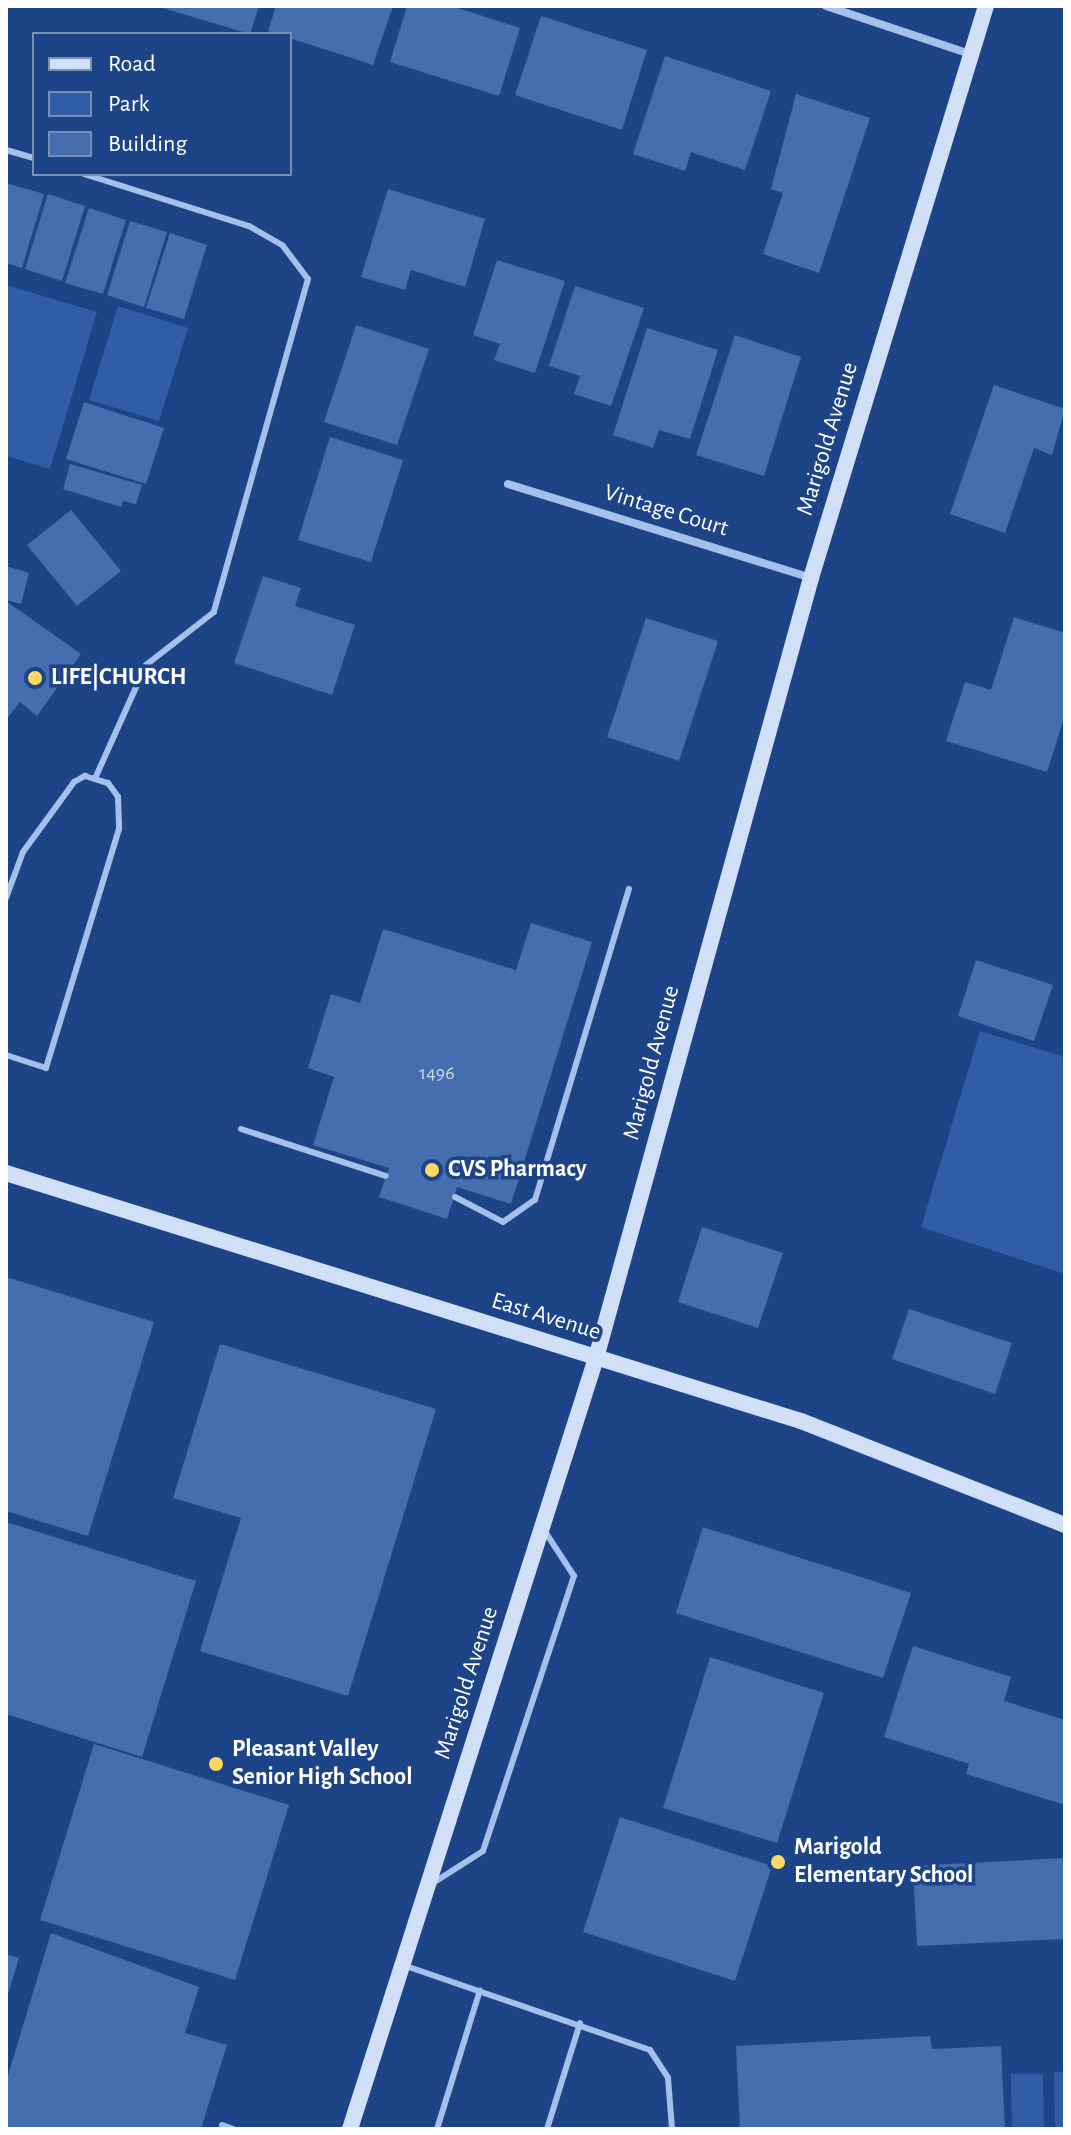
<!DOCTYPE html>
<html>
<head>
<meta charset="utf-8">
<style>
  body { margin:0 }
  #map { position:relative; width:1071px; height:2135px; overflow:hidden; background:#1c4487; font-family:"Alegreya Sans",sans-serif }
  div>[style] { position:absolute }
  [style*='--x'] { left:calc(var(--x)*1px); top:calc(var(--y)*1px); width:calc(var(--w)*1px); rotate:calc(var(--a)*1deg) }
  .green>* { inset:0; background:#305da5 }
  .building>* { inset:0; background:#446eb0 }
  .lane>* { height:6px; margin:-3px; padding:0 3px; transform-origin:3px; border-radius:3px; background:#a5c0eb }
  .street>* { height:8px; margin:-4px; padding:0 4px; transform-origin:4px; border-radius:4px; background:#a5c0eb }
  .secondary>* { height:16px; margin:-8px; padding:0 8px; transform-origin:8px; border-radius:8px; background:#d1e0f8 }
  .dots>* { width:22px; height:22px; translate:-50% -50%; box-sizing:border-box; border:4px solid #1c4487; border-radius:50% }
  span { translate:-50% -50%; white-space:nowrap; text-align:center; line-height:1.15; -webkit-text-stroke:7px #1c4487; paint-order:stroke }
  .number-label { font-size:20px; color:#d0dbeb }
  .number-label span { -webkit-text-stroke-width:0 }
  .street-label { font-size:24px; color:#fff }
  .poi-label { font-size:24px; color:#fff; font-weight:700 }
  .left { translate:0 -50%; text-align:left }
  .frame { position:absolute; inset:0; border:8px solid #fff; pointer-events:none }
  .legend { position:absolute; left:32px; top:32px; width:260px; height:144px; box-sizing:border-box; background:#1c4487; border:2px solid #778fb7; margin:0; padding:10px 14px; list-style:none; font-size:24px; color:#fff }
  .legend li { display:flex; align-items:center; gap:16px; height:40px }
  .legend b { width:40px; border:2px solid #778fb7 }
</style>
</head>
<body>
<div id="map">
  <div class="green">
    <div style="clip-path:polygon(6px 285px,97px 312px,50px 469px,6px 456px)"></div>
    <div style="clip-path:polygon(118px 306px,188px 328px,159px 421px,89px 400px)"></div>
    <div style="clip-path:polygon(980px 1031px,1065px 1057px,1065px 1274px,921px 1227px)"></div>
    <div style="clip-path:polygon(1054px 2072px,1065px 2072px,1065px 2129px,1055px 2129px)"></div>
    <div style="clip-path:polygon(1011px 2074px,1043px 2074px,1044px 2129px,1012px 2129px)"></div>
  </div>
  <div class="building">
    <div style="clip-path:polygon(156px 6px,259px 6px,250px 34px)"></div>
    <div style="clip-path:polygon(276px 6px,393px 6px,373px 65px,268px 31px)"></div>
    <div style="clip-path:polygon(407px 6px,452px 6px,520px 28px,499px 96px,390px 62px)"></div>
    <div style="clip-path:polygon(541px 16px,647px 50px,622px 130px,515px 95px)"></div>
    <div style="clip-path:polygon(665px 56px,771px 91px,745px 170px,691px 152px,685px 171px,633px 154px)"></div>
    <div style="clip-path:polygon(796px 94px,870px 118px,819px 273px,763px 254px,783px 193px,771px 189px)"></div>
    <div style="clip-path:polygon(6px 183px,44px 194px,22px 268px,6px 263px)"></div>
    <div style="clip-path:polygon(388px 189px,485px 219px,465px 287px,411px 270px,405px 290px,361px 277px)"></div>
    <div style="clip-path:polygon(48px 194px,85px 206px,62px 281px,25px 269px)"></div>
    <div style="clip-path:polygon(89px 208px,126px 220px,103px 294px,65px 283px)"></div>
    <div style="clip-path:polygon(130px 221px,167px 232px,144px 307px,107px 295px)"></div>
    <div style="clip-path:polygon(170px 233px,207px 245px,184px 319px,146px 308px)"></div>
    <div style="clip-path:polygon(497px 260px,565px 281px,535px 373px,494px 360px,500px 344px,473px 335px)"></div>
    <div style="clip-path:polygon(575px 286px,644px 308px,611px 406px,574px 394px,580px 376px,549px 366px)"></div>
    <div style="clip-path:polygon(356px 325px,429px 349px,397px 445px,324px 422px)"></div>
    <div style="clip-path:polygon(647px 328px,718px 350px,690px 439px,659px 430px,653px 448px,613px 435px)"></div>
    <div style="clip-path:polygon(735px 335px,801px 357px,764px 476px,696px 455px)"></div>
    <div style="clip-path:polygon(994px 385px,1065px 409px,1052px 455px,1034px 448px,1005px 533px,950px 514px)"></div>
    <div style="clip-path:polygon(84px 402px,164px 428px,146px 484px,66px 459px)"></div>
    <div style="clip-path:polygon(330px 437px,403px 460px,371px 562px,298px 540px)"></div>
    <div style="clip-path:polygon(70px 464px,142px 485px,136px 504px,123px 501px,121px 507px,63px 489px)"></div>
    <div style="clip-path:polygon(71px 510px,121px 571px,77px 606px,27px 545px)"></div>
    <div style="clip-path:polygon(6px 566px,29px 573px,21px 604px,6px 600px)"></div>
    <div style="clip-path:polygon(263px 576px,301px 588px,295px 606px,355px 625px,332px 695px,234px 663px)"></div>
    <div style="clip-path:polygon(6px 601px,81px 654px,37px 716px,20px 702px,6px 720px)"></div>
    <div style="clip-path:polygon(1014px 617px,1065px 633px,1065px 715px,1047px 772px,946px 741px,965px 682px,991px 690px)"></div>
    <div style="clip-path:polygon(646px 618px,718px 641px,679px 761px,607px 737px)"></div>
    <div style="clip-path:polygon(531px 923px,592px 942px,511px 1204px,457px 1187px,447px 1219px,379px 1197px,389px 1168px,313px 1145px,334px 1077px,308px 1068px,331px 994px,360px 1003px,383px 929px,516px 970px)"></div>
    <div style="clip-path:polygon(976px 960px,1053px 985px,1034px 1041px,958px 1016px)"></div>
    <div style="clip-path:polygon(702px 1227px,783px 1253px,758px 1328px,678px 1302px)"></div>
    <div style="clip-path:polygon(6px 1277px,154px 1322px,88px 1536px,6px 1511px)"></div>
    <div style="clip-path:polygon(909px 1309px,1012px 1343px,995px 1394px,892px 1359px)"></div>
    <div style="clip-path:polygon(220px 1344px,436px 1409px,348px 1696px,200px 1651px,241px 1518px,173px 1498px)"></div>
    <div style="clip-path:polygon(6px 1522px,196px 1581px,142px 1757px,6px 1714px)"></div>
    <div style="clip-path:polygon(703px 1527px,911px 1593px,883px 1678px,676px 1613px)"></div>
    <div style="clip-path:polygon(913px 1646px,1011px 1677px,1004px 1701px,1065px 1720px,1065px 1805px,966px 1774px,969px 1764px,884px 1737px)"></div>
    <div style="clip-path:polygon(710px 1657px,824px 1693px,777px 1843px,663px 1808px)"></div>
    <div style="clip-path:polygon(94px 1744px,289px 1805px,235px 1980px,40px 1920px)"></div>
    <div style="clip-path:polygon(620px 1817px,772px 1866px,735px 1981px,583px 1932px)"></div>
    <div style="clip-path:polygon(1065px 1858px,1065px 1939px,917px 1946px,913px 1866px)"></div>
    <div style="clip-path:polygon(51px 1933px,199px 1987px,185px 2033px,227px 2045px,201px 2129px,6px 2129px,6px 2082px)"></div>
    <div style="clip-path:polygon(6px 1954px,19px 1958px,7px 1997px,6px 1997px)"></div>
    <div style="clip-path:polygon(930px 2036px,932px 2049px,1001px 2046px,1005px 2129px,740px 2129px,736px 2046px)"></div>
  </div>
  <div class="lane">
    <div style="--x:6;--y:150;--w:29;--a:16"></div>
    <div style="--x:84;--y:174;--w:173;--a:17.5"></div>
    <div style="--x:249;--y:226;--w:39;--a:30"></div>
    <div style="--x:283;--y:246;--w:41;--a:52.9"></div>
    <div style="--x:308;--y:279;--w:346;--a:105.8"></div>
    <div style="--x:214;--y:612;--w:86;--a:142.1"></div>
    <div style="--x:146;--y:665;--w:122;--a:114.2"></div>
    <div style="--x:6;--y:898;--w:49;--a:-69.7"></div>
    <div style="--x:23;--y:852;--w:87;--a:-53.9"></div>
    <div style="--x:74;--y:782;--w:13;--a:-29"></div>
    <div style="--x:85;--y:776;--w:24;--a:17"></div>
    <div style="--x:108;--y:783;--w:17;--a:54"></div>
    <div style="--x:118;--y:797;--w:32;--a:88"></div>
    <div style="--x:119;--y:829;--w:250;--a:107"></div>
    <div style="--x:46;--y:1068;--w:42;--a:-162"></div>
    <div style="--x:241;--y:1129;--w:152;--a:18"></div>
    <div style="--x:455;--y:1197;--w:54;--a:27.5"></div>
    <div style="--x:503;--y:1222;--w:39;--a:-35"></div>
    <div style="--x:535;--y:1200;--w:325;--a:-73.2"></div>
    <div style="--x:433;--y:1883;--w:59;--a:-32.6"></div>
    <div style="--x:483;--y:1851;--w:290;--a:-71.7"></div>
    <div style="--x:574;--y:1576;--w:55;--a:-123.1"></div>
    <div style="--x:406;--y:1966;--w:258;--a:19"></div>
    <div style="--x:650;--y:2050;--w:33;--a:57"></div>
    <div style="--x:668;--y:2078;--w:51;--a:85.5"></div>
    <div style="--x:222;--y:2125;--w:12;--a:20"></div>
    <div style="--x:437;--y:2129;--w:145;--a:-72.8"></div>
    <div style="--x:547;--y:2129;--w:111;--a:-72.7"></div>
  </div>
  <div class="street">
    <div style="--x:826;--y:6;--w:152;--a:18.4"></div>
    <div style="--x:508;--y:484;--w:317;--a:17.2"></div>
  </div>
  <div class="secondary">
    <div style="--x:6;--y:1173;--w:833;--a:17.33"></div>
    <div style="--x:801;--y:1421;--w:284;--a:21.5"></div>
    <div style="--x:350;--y:2129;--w:809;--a:-72.3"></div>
    <div style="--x:596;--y:1358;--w:809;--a:-74.59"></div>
    <div style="--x:811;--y:578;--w:598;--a:-72.99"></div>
  </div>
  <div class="dots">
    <div style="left:35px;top:678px;background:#fbd963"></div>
    <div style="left:432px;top:1170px;background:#fbd963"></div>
    <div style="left:216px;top:1764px;background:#fbd963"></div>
    <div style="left:778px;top:1862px;background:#fbd963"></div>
  </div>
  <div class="number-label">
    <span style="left:437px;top:1073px">1496</span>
  </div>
  <div class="street-label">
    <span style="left:828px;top:439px;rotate:-73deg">Marigold Avenue</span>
    <span style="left:666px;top:511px;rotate:17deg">Vintage Court</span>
    <span style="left:652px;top:1063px;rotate:-75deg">Marigold Avenue</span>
    <span style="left:546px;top:1317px;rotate:17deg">East Avenue</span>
    <span style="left:467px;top:1683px;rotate:-72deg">Marigold Avenue</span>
  </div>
  <div class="poi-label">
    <span class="left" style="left:51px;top:678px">LIFE|CHURCH</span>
    <span class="left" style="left:448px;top:1170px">CVS Pharmacy</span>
    <span class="left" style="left:232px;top:1764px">Pleasant Valley<br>Senior High School</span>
    <span class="left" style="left:794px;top:1862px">Marigold<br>Elementary School</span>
  </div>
  <div class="frame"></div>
  <ul class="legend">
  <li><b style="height:10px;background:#d1e0f8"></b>Road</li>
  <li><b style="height:22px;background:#305da5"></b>Park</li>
  <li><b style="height:22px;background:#446eb0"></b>Building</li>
  </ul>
</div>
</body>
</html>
